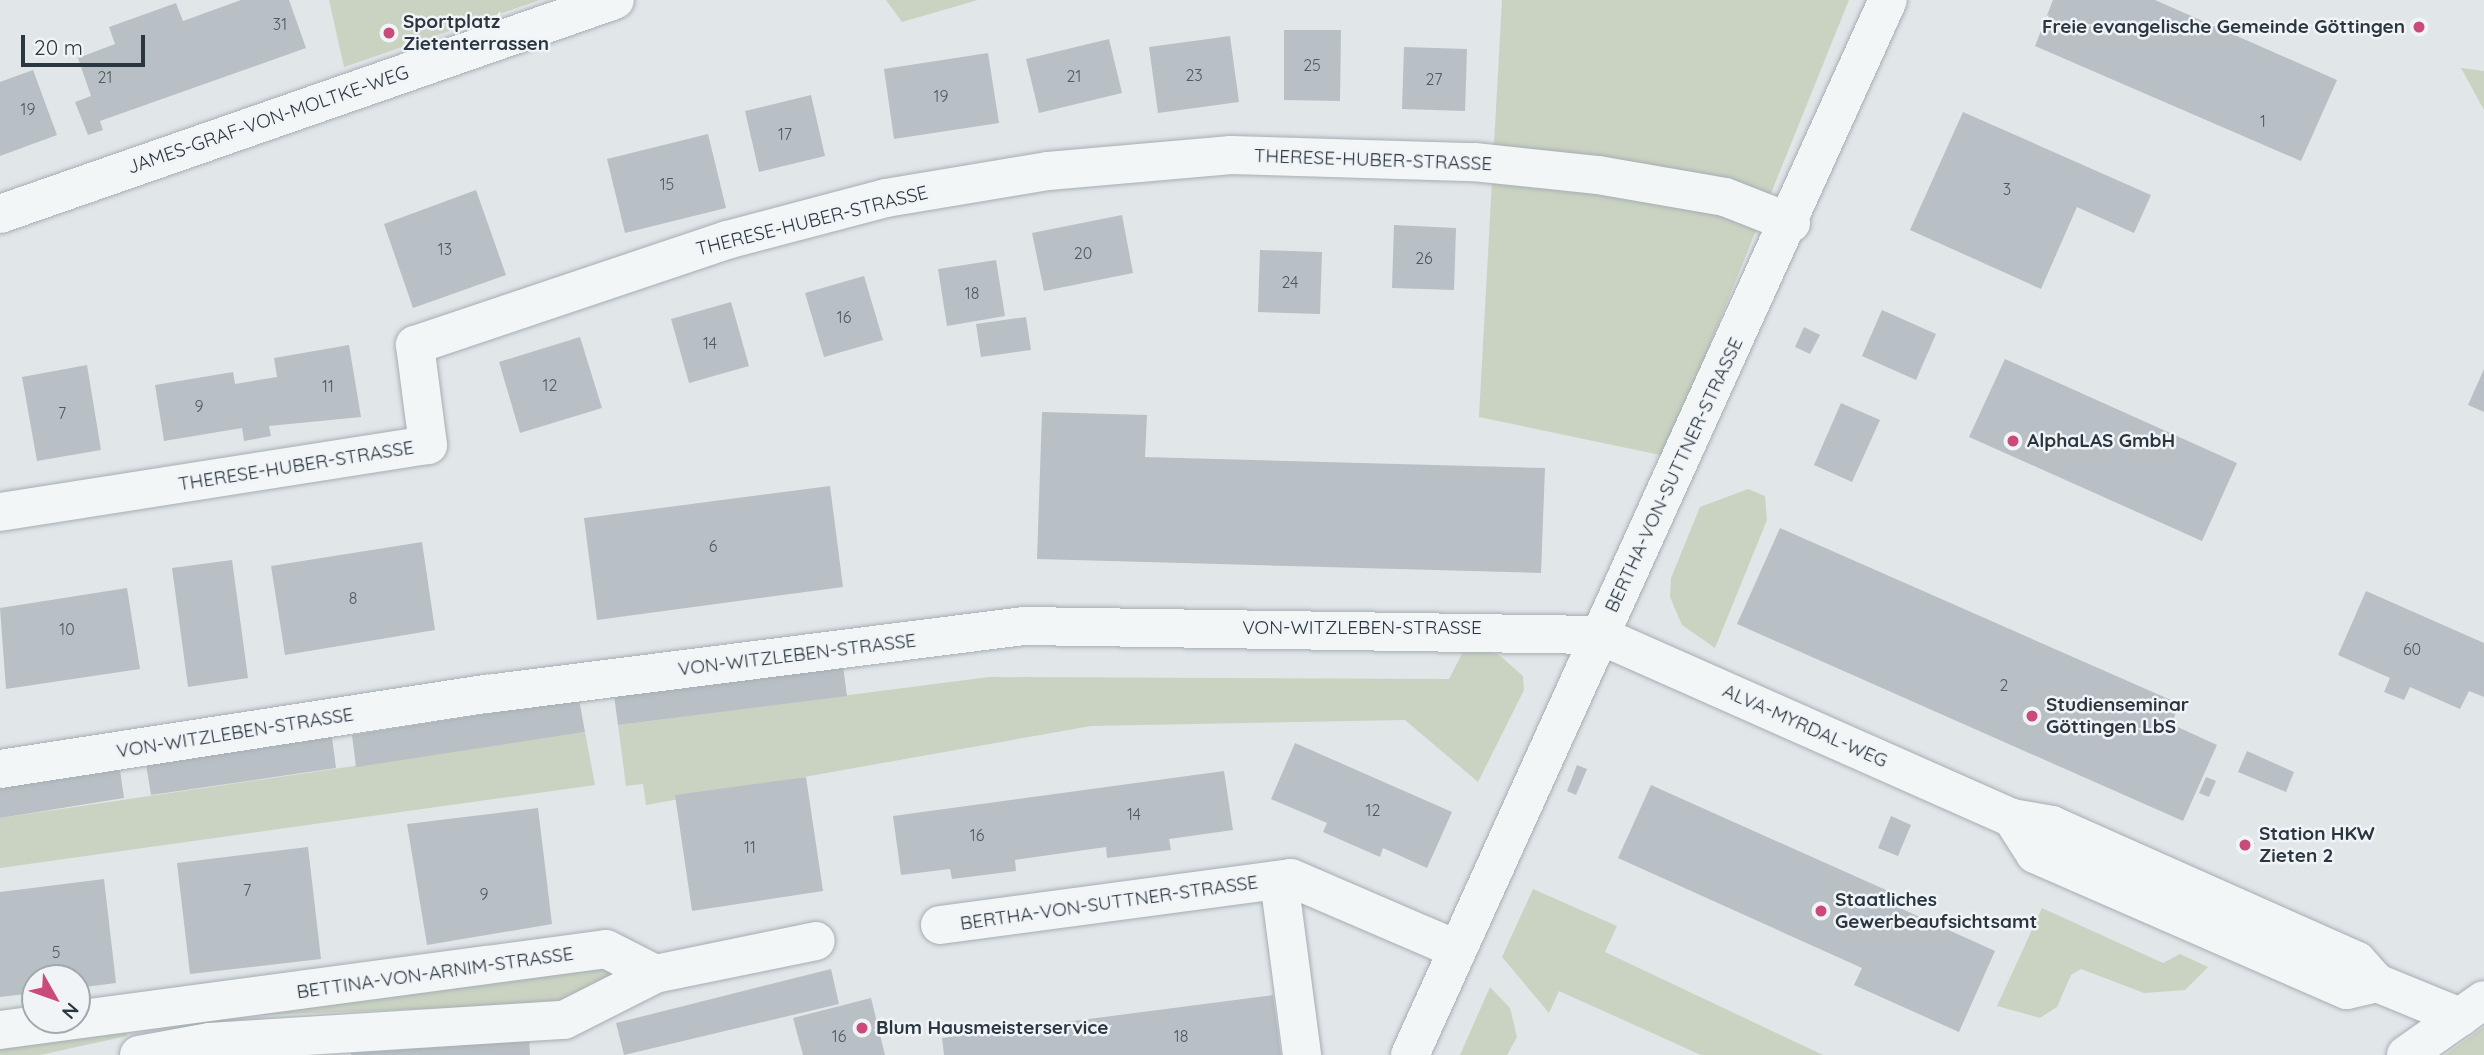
<!DOCTYPE html>
<html>
<head>
<meta charset="utf-8">
<style>
  body { margin:0 }
  #map { position:relative; width:2484px; height:1055px; overflow:hidden; background:#e1e6e9; font-family:Quicksand,sans-serif }
  div>[style] { position:absolute }
  [style*='--x'] { left:calc(var(--x)*1px); top:calc(var(--y)*1px); width:calc(var(--w)*1px); rotate:calc(var(--a)*1deg) }
  .green>* { inset:0; background:#cad3c2 }
  .building>* { inset:0; background:#b8c0c6 }
  .roads { filter:drop-shadow(0 0 2px #a6aeb3) drop-shadow(0 0 2px #a6aeb3) }
  .street>* { height:38px; margin:-19px; padding:0 19px; transform-origin:19px; border-radius:19px; background:#f3f6f7 }
  .dots>* { width:19px; height:19px; translate:-50% -50%; box-sizing:border-box; border:4px solid #f0f4f7; border-radius:50% }
  span { translate:-50% -50%; white-space:nowrap; text-align:center; line-height:1.15; -webkit-text-stroke:5px #f0f4f7; paint-order:stroke }
  .number-label { font-size:16px; color:#4e5962 }
  .number-label span { -webkit-text-stroke-width:0 }
  .poi-label { font-size:19px; color:#2a3740; font-weight:700 }
  .left { translate:0 -50%; text-align:left }
  .right { translate:-100% -50%; text-align:right }
  .street-label { font-size:19px; color:#2a3740 }
  .north { position:absolute; left:21px; top:964px; width:70px; height:70px; box-sizing:border-box; background:#f0f4f7; border:2px solid #a1a8ae; border-radius:50%; rotate:130deg; font-size:19px; font-weight:700; line-height:28px; text-align:center; color:#2a3740 }
  .north::after { content:''; display:block; margin:auto; width:24px; height:32px; background:#ca4a79; clip-path:polygon(50% 0,100% 100%,50% 72%,0 100%) }
  .scale { position:absolute; left:21px; top:35px; width:124px; height:32px; box-sizing:border-box; border:4px solid #2a3740; border-top:0; padding-left:9px; font-size:21px; line-height:24px; white-space:nowrap; color:#2a3740; -webkit-text-stroke:5px #f0f4f7; paint-order:stroke }
</style>
</head>
<body>
<div id="map">
  <div class="green">
    <div style="clip-path:polygon(329px 0,540px 0,344px 67px)"></div>
    <div style="clip-path:polygon(886px 0,978px 0,902px 22px)"></div>
    <div style="clip-path:polygon(1502px 0,1849px 0,1665px 456px,1479px 417px)"></div>
    <div style="clip-path:polygon(2461px 68px,2484px 71px,2484px 110px)"></div>
    <div style="clip-path:polygon(1748px 489px,1765px 496px,1767px 520px,1715px 648px,1682px 625px,1670px 597px,1671px 578px,1700px 507px)"></div>
    <div style="clip-path:polygon(1466px 646px,1498px 654px,1523px 676px,1524px 690px,1478px 782px,1405px 720px,1091px 726px,646px 805px,643px 784px,626px 786px,618px 725px,989px 677px,1449px 679px)"></div>
    <div style="clip-path:polygon(585px 732px,595px 785px,0 868px,0 818px)"></div>
    <div style="clip-path:polygon(1533px 889px,1617px 926px,1605px 952px,1823px 1055px,1701px 1055px,1559px 991px,1549px 1013px,1502px 957px)"></div>
    <div style="clip-path:polygon(2042px 908px,2163px 963px,2180px 954px,2208px 967px,2185px 990px,2144px 993px,2081px 969px,2071px 975px,2057px 1007px,2040px 1018px,1997px 1006px)"></div>
    <div style="clip-path:polygon(613px 967px,615px 981px,557px 1004px,260px 1015px,261px 1005px)"></div>
    <div style="clip-path:polygon(1490px 987px,1510px 1008px,1517px 1037px,1507px 1055px,1460px 1055px)"></div>
    <div style="clip-path:polygon(125px 1024px,127px 1036px,40px 1055px,0 1055px,0 1040px)"></div>
    <div style="clip-path:polygon(2484px 1027px,2484px 1055px,2445px 1055px)"></div>
  </div>
  <div class="building">
    <div style="clip-path:polygon(241px 0,289px 0,306px 48px,100px 121px,103px 130px,88px 135px,75px 102px,91px 96px,78px 58px,115px 44px,109px 27px,176px 3px,183px 21px)"></div>
    <div style="clip-path:polygon(2053px 0,2155px 0,2337px 80px,2301px 161px,2035px 46px)"></div>
    <div style="clip-path:polygon(1284px 30px,1341px 30px,1340px 101px,1284px 100px)"></div>
    <div style="clip-path:polygon(1230px 36px,1239px 102px,1158px 113px,1149px 47px)"></div>
    <div style="clip-path:polygon(1109px 39px,1122px 93px,1039px 113px,1026px 59px)"></div>
    <div style="clip-path:polygon(1404px 47px,1467px 49px,1465px 111px,1402px 109px)"></div>
    <div style="clip-path:polygon(988px 53px,999px 123px,894px 139px,884px 69px)"></div>
    <div style="clip-path:polygon(33px 70px,57px 135px,0 156px,0 82px)"></div>
    <div style="clip-path:polygon(811px 95px,825px 156px,759px 172px,745px 111px)"></div>
    <div style="clip-path:polygon(1963px 112px,2151px 195px,2134px 233px,2077px 207px,2041px 289px,1910px 230px)"></div>
    <div style="clip-path:polygon(708px 134px,726px 208px,625px 233px,607px 159px)"></div>
    <div style="clip-path:polygon(476px 190px,506px 275px,413px 308px,384px 224px)"></div>
    <div style="clip-path:polygon(1122px 215px,1133px 273px,1044px 291px,1032px 233px)"></div>
    <div style="clip-path:polygon(1394px 225px,1456px 228px,1454px 290px,1392px 288px)"></div>
    <div style="clip-path:polygon(1260px 250px,1322px 252px,1320px 314px,1258px 312px)"></div>
    <div style="clip-path:polygon(996px 260px,1005px 316px,947px 326px,938px 269px)"></div>
    <div style="clip-path:polygon(864px 276px,883px 340px,824px 357px,805px 293px)"></div>
    <div style="clip-path:polygon(731px 302px,749px 366px,689px 383px,671px 319px)"></div>
    <div style="clip-path:polygon(1882px 310px,1936px 334px,1916px 380px,1862px 356px)"></div>
    <div style="clip-path:polygon(1026px 317px,1031px 350px,981px 357px,976px 324px)"></div>
    <div style="clip-path:polygon(1804px 327px,1820px 335px,1810px 354px,1795px 347px)"></div>
    <div style="clip-path:polygon(580px 337px,602px 408px,520px 433px,499px 362px)"></div>
    <div style="clip-path:polygon(349px 345px,361px 417px,269px 426px,271px 436px,244px 441px,242px 428px,164px 441px,155px 385px,233px 372px,235px 384px,277px 377px,274px 358px)"></div>
    <div style="clip-path:polygon(2005px 359px,2237px 463px,2202px 541px,1969px 437px)"></div>
    <div style="clip-path:polygon(87px 365px,101px 450px,37px 461px,22px 377px)"></div>
    <div style="clip-path:polygon(2484px 369px,2484px 412px,2468px 405px)"></div>
    <div style="clip-path:polygon(1841px 403px,1880px 420px,1852px 482px,1814px 465px)"></div>
    <div style="clip-path:polygon(1042px 412px,1147px 415px,1145px 457px,1545px 468px,1541px 573px,1037px 559px)"></div>
    <div style="clip-path:polygon(830px 486px,843px 587px,597px 620px,584px 518px)"></div>
    <div style="clip-path:polygon(1780px 528px,2180px 704px,2171px 724px,2217px 745px,2183px 821px,1737px 624px)"></div>
    <div style="clip-path:polygon(422px 542px,435px 630px,285px 655px,271px 566px)"></div>
    <div style="clip-path:polygon(232px 560px,248px 678px,188px 687px,172px 568px)"></div>
    <div style="clip-path:polygon(127px 588px,140px 669px,6px 689px,0 608px)"></div>
    <div style="clip-path:polygon(2366px 591px,2484px 643px,2484px 697px,2469px 691px,2460px 709px,2410px 687px,2404px 700px,2384px 692px,2390px 678px,2338px 655px)"></div>
    <div style="clip-path:polygon(843px 666px,847px 696px,618px 725px,614px 695px)"></div>
    <div style="clip-path:polygon(579px 699px,585px 732px,356px 767px,352px 735px)"></div>
    <div style="clip-path:polygon(332px 737px,336px 768px,151px 795px,146px 764px)"></div>
    <div style="clip-path:polygon(1295px 743px,1452px 812px,1427px 868px,1383px 848px,1380px 857px,1323px 832px,1327px 823px,1271px 799px)"></div>
    <div style="clip-path:polygon(2247px 751px,2294px 772px,2286px 792px,2238px 772px)"></div>
    <div style="clip-path:polygon(1577px 765px,1587px 769px,1576px 795px,1567px 791px)"></div>
    <div style="clip-path:polygon(120px 770px,124px 798px,0 818px,0 788px)"></div>
    <div style="clip-path:polygon(1224px 771px,1233px 830px,1169px 839px,1171px 850px,1107px 858px,1106px 847px,1015px 860px,1016px 871px,952px 879px,950px 869px,901px 875px,893px 816px)"></div>
    <div style="clip-path:polygon(806px 777px,823px 891px,692px 911px,675px 795px)"></div>
    <div style="clip-path:polygon(2206px 777px,2216px 781px,2209px 797px,2199px 793px)"></div>
    <div style="clip-path:polygon(1651px 785px,1895px 894px,1891px 904px,1995px 951px,1959px 1032px,1854px 985px,1862px 968px,1618px 858px)"></div>
    <div style="clip-path:polygon(538px 808px,552px 924px,427px 945px,407px 824px)"></div>
    <div style="clip-path:polygon(1891px 816px,1911px 825px,1898px 856px,1878px 848px)"></div>
    <div style="clip-path:polygon(2240px 836px,2255px 843px,2251px 853px,2235px 846px)"></div>
    <div style="clip-path:polygon(308px 847px,321px 959px,190px 974px,177px 863px)"></div>
    <div style="clip-path:polygon(104px 879px,116px 983px,77px 988px,77px 978px,35px 978px,35px 993px,0 997px,0 892px)"></div>
    <div style="clip-path:polygon(831px 969px,839px 1004px,624px 1055px,616px 1023px)"></div>
    <div style="clip-path:polygon(1273px 995px,1281px 1055px,944px 1055px,942px 1038px)"></div>
    <div style="clip-path:polygon(871px 998px,885px 1055px,803px 1055px,793px 1018px)"></div>
    <div style="clip-path:polygon(529px 1040px,530px 1055px,351px 1055px,351px 1053px)"></div>
  </div>
  <div class="roads">
    <div class="street">
      <div style="--x:0;--y:214;--w:651;--a:-19.19"></div>
      <div style="--x:0;--y:512;--w:433;--a:-8.9"></div>
      <div style="--x:428;--y:445;--w:101;--a:-97.4"></div>
      <div style="--x:415;--y:345;--w:329;--a:-18.6"></div>
      <div style="--x:727;--y:240;--w:164;--a:-14.8"></div>
      <div style="--x:886;--y:198;--w:164;--a:-9.5"></div>
      <div style="--x:1048;--y:171;--w:184;--a:-5"></div>
      <div style="--x:1231;--y:155;--w:243;--a:1.7"></div>
      <div style="--x:1474;--y:162;--w:125;--a:6"></div>
      <div style="--x:1598;--y:175;--w:129;--a:9.8"></div>
      <div style="--x:1725;--y:197;--w:71;--a:21.5"></div>
      <div style="--x:0;--y:769;--w:493;--a:-8.8"></div>
      <div style="--x:487;--y:694;--w:541;--a:-7.22"></div>
      <div style="--x:1024;--y:626;--w:575;--a:0.9"></div>
      <div style="--x:1599;--y:635;--w:452;--a:23.9"></div>
      <div style="--x:2012;--y:818;--w:41;--a:9.9"></div>
      <div style="--x:2052;--y:825;--w:334;--a:24"></div>
      <div style="--x:2357;--y:961;--w:30;--a:48"></div>
      <div style="--x:2377;--y:983;--w:90;--a:22.3"></div>
      <div style="--x:2012;--y:818;--w:43;--a:57.4"></div>
      <div style="--x:2035;--y:854;--w:340;--a:23.6"></div>
      <div style="--x:2347;--y:990;--w:31;--a:-13"></div>
      <div style="--x:1279;--y:880;--w:177;--a:82.5"></div>
      <div style="--x:940;--y:925;--w:354;--a:-7.6"></div>
      <div style="--x:1291;--y:878;--w:180;--a:23.3"></div>
      <div style="--x:0;--y:1030;--w:611;--a:-7.61"></div>
      <div style="--x:606;--y:949;--w:55;--a:27"></div>
      <div style="--x:139;--y:1055;--w:72;--a:-10.4"></div>
      <div style="--x:210;--y:1042;--w:355;--a:-3.6"></div>
      <div style="--x:564;--y:1020;--w:102;--a:-26.8"></div>
      <div style="--x:655;--y:974;--w:164;--a:-11.6"></div>
      <div style="--x:1410;--y:1055;--w:1158;--a:-65.63"></div>
      <div style="--x:2406;--y:1055;--w:95;--a:-35.2"></div>
    </div>
  </div>
  <div class="dots">
    <div style="left:2419px;top:27px;background:#ca4a79"></div>
    <div style="left:389px;top:33px;background:#ca4a79"></div>
    <div style="left:2013px;top:441px;background:#ca4a79"></div>
    <div style="left:2032px;top:716px;background:#ca4a79"></div>
    <div style="left:2245px;top:845px;background:#ca4a79"></div>
    <div style="left:1821px;top:911px;background:#ca4a79"></div>
    <div style="left:862px;top:1028px;background:#ca4a79"></div>
  </div>
  <div class="number-label">
    <span style="left:280px;top:24px">31</span>
    <span style="left:1312px;top:65px">25</span>
    <span style="left:1194px;top:75px">23</span>
    <span style="left:1074px;top:76px">21</span>
    <span style="left:105px;top:77px">21</span>
    <span style="left:1434px;top:79px">27</span>
    <span style="left:941px;top:96px">19</span>
    <span style="left:28px;top:109px">19</span>
    <span style="left:2263px;top:121px">1</span>
    <span style="left:785px;top:134px">17</span>
    <span style="left:667px;top:184px">15</span>
    <span style="left:2007px;top:189px">3</span>
    <span style="left:445px;top:249px">13</span>
    <span style="left:1083px;top:253px">20</span>
    <span style="left:1424px;top:258px">26</span>
    <span style="left:1290px;top:282px">24</span>
    <span style="left:972px;top:293px">18</span>
    <span style="left:844px;top:317px">16</span>
    <span style="left:710px;top:343px">14</span>
    <span style="left:550px;top:385px">12</span>
    <span style="left:328px;top:386px">11</span>
    <span style="left:199px;top:406px">9</span>
    <span style="left:62px;top:413px">7</span>
    <span style="left:713px;top:546px">6</span>
    <span style="left:353px;top:598px">8</span>
    <span style="left:67px;top:629px">10</span>
    <span style="left:2412px;top:649px">60</span>
    <span style="left:2004px;top:685px">2</span>
    <span style="left:1373px;top:810px">12</span>
    <span style="left:1134px;top:814px">14</span>
    <span style="left:977px;top:835px">16</span>
    <span style="left:750px;top:847px">11</span>
    <span style="left:247px;top:890px">7</span>
    <span style="left:484px;top:894px">9</span>
    <span style="left:56px;top:952px">5</span>
    <span style="left:839px;top:1036px">16</span>
    <span style="left:1181px;top:1036px">18</span>
  </div>
  <div class="poi-label">
    <span class="left" style="left:403px;top:33px">Sportplatz<br>Zietenterrassen</span>
    <span class="right" style="left:2405px;top:27px">Freie evangelische Gemeinde Göttingen</span>
    <span class="left" style="left:2027px;top:441px">AlphaLAS GmbH</span>
    <span class="left" style="left:2046px;top:716px">Studienseminar<br>Göttingen LbS</span>
    <span class="left" style="left:2259px;top:845px">Station HKW<br>Zieten 2</span>
    <span class="left" style="left:1835px;top:911px">Staatliches<br>Gewerbeaufsichtsamt</span>
    <span class="left" style="left:876px;top:1028px">Blum Hausmeisterservice</span>
  </div>
  <div class="street-label">
    <span style="left:268px;top:120px;rotate:-19deg">JAMES-GRAF-VON-MOLTKE-WEG</span>
    <span style="left:1373px;top:160px;rotate:2deg">THERESE-HUBER-STRASSE</span>
    <span style="left:812px;top:221px;rotate:-14deg">THERESE-HUBER-STRASSE</span>
    <span style="left:296px;top:466px;rotate:-9deg">THERESE-HUBER-STRASSE</span>
    <span style="left:1674px;top:475px;rotate:-65deg">BERTHA-VON-SUTTNER-STRASSE</span>
    <span style="left:1362px;top:628px">VON-WITZLEBEN-STRASSE</span>
    <span style="left:797px;top:655px;rotate:-7deg">VON-WITZLEBEN-STRASSE</span>
    <span style="left:1805px;top:726px;rotate:24deg">ALVA-MYRDAL-WEG</span>
    <span style="left:235px;top:733px;rotate:-9deg">VON-WITZLEBEN-STRASSE</span>
    <span style="left:1109px;top:903px;rotate:-8deg">BERTHA-VON-SUTTNER-STRASSE</span>
    <span style="left:435px;top:973px;rotate:-8deg">BETTINA-VON-ARNIM-STRASSE</span>
  </div>
  <div class="north">N</div>
  <div class="scale">20 m</div>
</div>
</body>
</html>
